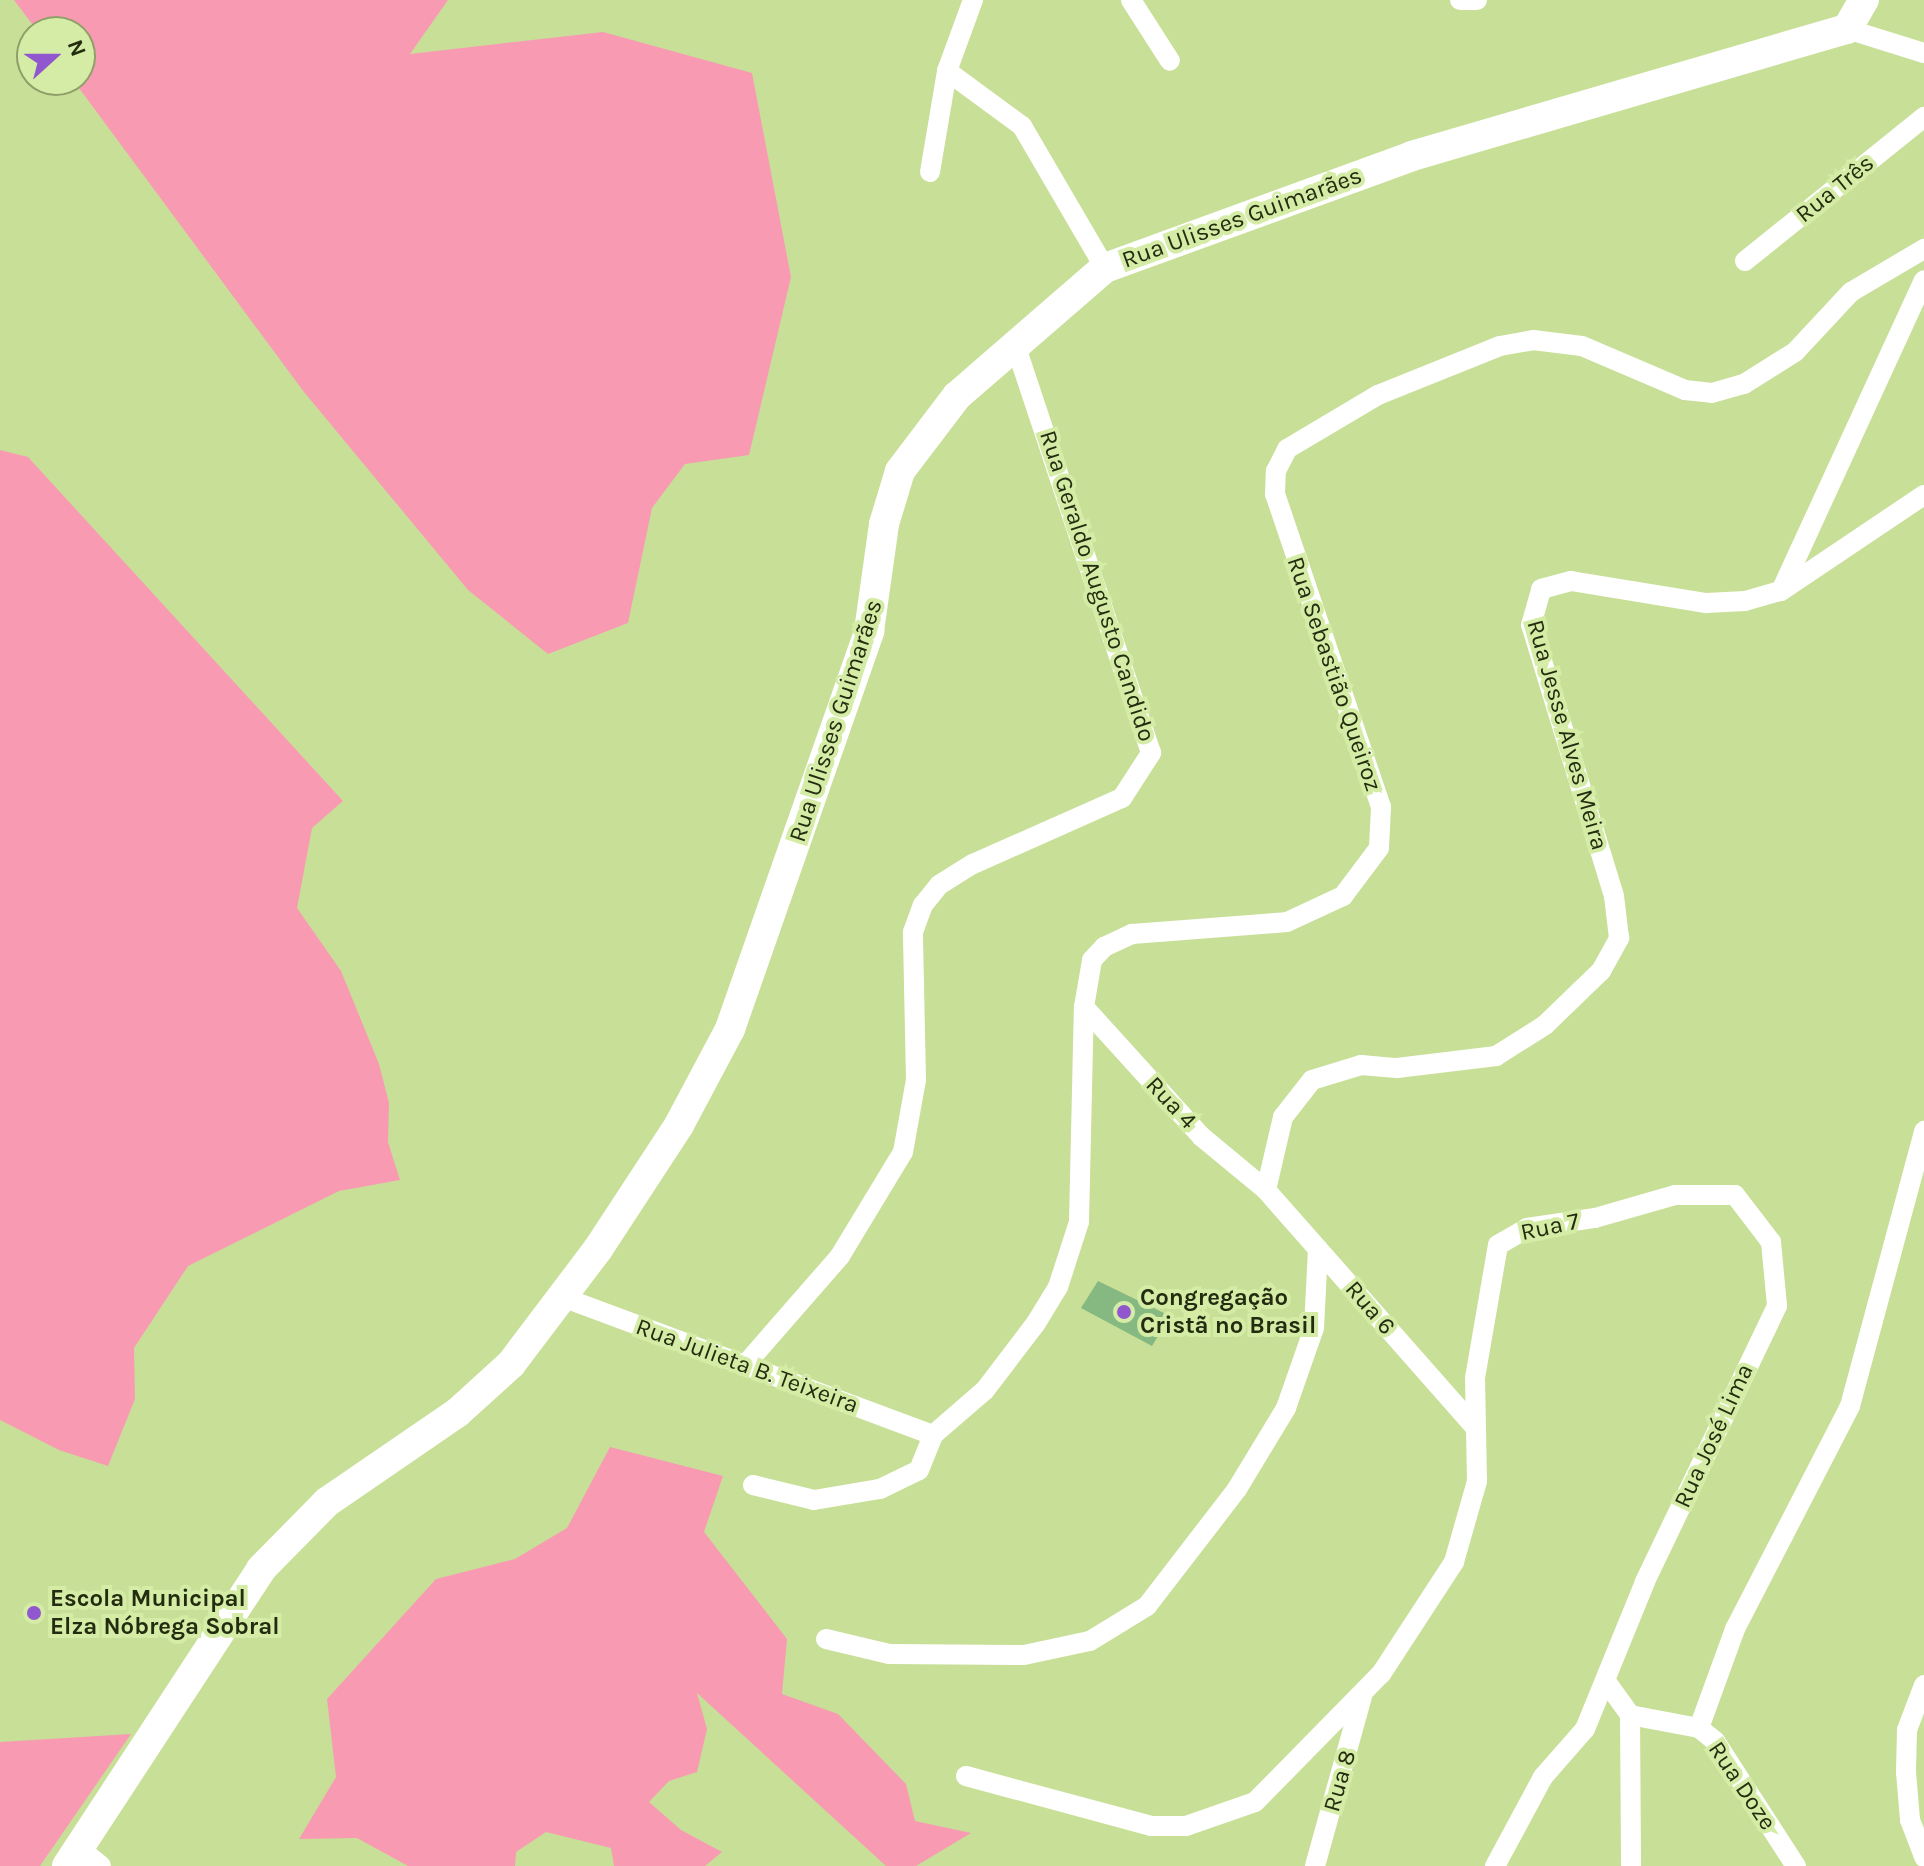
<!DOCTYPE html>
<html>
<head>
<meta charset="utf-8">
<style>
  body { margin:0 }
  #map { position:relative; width:1924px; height:1866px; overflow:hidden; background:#c8df98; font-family:Karla,sans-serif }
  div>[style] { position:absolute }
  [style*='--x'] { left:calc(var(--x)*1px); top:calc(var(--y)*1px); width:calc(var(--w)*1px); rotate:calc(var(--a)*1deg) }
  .green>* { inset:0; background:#f99ab3 }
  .building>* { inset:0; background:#85b981 }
  .street>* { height:20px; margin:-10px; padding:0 10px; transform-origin:10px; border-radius:10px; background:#fff }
  .secondary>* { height:30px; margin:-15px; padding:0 15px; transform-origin:15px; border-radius:15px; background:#fff }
  .dots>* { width:22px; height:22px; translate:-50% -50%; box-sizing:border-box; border:4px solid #d4eca5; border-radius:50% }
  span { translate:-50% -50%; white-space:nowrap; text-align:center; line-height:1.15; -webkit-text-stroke:8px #d4eca5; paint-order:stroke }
  .street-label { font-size:24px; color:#242c10 }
  .poi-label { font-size:24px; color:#242c10; font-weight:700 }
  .left { translate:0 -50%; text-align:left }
  .north { position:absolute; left:16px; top:16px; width:80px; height:80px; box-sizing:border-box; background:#d4eca5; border:2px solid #8e9f69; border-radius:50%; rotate:69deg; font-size:22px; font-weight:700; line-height:32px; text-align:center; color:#242c10 }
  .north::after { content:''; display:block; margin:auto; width:28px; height:36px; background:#9057cf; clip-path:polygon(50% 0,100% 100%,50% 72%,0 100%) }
</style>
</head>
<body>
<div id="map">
  <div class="green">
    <div style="clip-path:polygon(14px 0,448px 0,410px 54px,603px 32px,752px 73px,791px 277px,749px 455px,685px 464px,652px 508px,628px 623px,548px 654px,468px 590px,304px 392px,73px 80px,80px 80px,80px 32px,38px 32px)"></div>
    <div style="clip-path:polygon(0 450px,28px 457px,343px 801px,312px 828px,297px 908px,341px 971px,379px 1064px,389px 1103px,388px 1142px,400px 1180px,339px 1191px,188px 1266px,134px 1348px,135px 1399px,108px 1466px,59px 1450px,0 1420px)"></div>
    <div style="clip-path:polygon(610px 1447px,723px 1476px,704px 1532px,787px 1639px,782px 1694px,838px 1714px,906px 1784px,915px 1821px,971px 1833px,916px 1866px,886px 1866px,697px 1693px,707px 1729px,697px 1772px,669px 1781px,649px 1802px,681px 1830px,722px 1852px,705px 1866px,614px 1866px,611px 1848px,546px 1832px,516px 1852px,515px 1866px,408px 1866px,357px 1838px,299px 1839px,336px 1777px,327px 1699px,436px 1579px,515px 1559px,567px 1528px)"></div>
    <div style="clip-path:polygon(131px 1734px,40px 1866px,0 1866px,0 1742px)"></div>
  </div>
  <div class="building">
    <div style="clip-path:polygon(1098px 1281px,1170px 1316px,1152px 1346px,1081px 1308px)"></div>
  </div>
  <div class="street">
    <div style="--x:1131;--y:0;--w:72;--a:57.4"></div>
    <div style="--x:1460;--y:0;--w:17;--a:0"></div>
    <div style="--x:1847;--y:29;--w:81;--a:17.3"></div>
    <div style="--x:947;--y:71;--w:93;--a:36.3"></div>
    <div style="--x:1022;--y:126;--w:164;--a:59.7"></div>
    <div style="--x:930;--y:172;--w:102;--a:-80.4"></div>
    <div style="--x:947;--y:71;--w:76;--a:-69.9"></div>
    <div style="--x:1745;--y:261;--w:230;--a:-38.8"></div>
    <div style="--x:1781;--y:591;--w:342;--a:-65.3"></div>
    <div style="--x:1084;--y:1007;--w:176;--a:47.8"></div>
    <div style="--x:1202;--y:1137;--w:83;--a:39.6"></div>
    <div style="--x:1266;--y:1190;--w:315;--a:48.6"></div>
    <div style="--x:1266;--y:1190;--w:75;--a:-76.9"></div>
    <div style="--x:1283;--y:1117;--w:47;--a:-51.9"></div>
    <div style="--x:1312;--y:1080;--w:51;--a:-17"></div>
    <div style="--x:1361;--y:1065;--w:36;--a:5"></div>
    <div style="--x:1397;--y:1068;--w:100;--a:-6.9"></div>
    <div style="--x:1496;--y:1056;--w:58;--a:-32.3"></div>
    <div style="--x:1545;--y:1025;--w:78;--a:-44"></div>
    <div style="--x:1601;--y:971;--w:38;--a:-61"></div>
    <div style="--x:1619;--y:938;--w:42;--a:-96.8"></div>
    <div style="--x:1614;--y:896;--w:283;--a:-107"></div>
    <div style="--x:1531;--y:625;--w:37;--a:-74"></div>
    <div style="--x:1541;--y:589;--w:31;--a:-15"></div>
    <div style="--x:1571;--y:581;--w:137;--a:9.3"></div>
    <div style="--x:1706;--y:603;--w:39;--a:-3"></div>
    <div style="--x:1745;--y:601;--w:37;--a:-16"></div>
    <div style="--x:1781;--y:591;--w:172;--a:-33.9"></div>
    <div style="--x:562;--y:1297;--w:396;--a:20.4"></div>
    <div style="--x:745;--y:1365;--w:145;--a:-48.9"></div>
    <div style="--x:840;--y:1256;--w:122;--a:-58.8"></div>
    <div style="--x:903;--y:1152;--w:73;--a:-79.8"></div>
    <div style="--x:916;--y:1080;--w:148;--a:-91.2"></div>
    <div style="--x:913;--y:932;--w:29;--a:-70"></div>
    <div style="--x:923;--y:905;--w:26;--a:-51"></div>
    <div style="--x:939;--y:885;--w:40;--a:-32"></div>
    <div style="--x:973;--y:864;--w:163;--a:-23.9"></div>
    <div style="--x:1122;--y:798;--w:54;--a:-57.2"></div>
    <div style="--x:1151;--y:753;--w:431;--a:-108.4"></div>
    <div style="--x:753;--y:1485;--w:63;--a:13.8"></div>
    <div style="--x:814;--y:1500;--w:67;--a:-9.5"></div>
    <div style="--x:880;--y:1489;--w:43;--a:-26"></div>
    <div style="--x:919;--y:1470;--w:38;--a:-68"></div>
    <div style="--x:933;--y:1435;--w:69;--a:-40.9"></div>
    <div style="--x:985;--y:1390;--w:84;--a:-52.7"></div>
    <div style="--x:1036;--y:1323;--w:42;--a:-58.6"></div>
    <div style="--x:1058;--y:1287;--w:68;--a:-72.1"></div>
    <div style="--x:1079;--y:1222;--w:215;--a:-88.7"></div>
    <div style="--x:1084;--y:1007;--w:48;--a:-80.3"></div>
    <div style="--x:1092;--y:960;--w:18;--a:-47"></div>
    <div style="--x:1104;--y:947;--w:31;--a:-25"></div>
    <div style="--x:1132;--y:934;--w:155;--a:-4.4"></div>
    <div style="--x:1287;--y:922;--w:62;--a:-24.9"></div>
    <div style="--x:1343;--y:896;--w:60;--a:-53.1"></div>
    <div style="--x:1379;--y:848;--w:41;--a:-87.2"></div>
    <div style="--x:1381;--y:807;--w:330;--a:-108.7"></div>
    <div style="--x:1275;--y:494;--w:23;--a:-88"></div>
    <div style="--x:1276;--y:471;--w:25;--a:-63"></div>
    <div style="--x:1287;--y:449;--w:106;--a:-30.7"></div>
    <div style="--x:1378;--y:395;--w:131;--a:-21.9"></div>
    <div style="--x:1500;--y:346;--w:34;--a:-10"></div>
    <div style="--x:1533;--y:340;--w:49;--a:7"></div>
    <div style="--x:1582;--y:346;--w:112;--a:23.1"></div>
    <div style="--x:1685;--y:390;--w:27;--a:6"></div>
    <div style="--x:1712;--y:393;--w:33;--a:-16"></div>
    <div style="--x:1744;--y:384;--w:60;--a:-32.1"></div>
    <div style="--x:1795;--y:352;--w:82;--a:-47"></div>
    <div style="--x:1851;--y:292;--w:85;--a:-30.5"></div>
    <div style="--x:826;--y:1639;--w:65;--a:13.4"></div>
    <div style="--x:889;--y:1654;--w:135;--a:0.4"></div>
    <div style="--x:1024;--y:1655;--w:67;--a:-12"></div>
    <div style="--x:1090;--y:1641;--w:67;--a:-31.6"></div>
    <div style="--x:1147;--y:1606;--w:148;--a:-52.4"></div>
    <div style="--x:1237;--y:1489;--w:95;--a:-58.8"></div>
    <div style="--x:1286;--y:1408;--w:85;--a:-70.7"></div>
    <div style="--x:1314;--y:1328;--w:79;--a:-87.1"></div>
    <div style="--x:1607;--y:1683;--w:39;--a:54"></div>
    <div style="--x:1630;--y:1715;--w:151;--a:89.6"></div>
    <div style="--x:1924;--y:1685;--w:48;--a:110.7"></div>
    <div style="--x:1907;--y:1730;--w:42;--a:91.4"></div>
    <div style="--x:1906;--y:1772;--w:48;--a:85.2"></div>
    <div style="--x:1910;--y:1820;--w:40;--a:69"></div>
    <div style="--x:1630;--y:1715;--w:70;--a:10.7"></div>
    <div style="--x:1699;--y:1728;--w:21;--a:39"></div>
    <div style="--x:1715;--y:1741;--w:149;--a:57.1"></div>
    <div style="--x:1699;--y:1728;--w:105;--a:-70"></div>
    <div style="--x:1735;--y:1629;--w:251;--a:-62.7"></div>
    <div style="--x:1850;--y:1406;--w:285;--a:-74.9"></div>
    <div style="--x:966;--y:1776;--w:192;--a:15.1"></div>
    <div style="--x:1151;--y:1826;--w:35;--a:0"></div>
    <div style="--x:1186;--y:1826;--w:73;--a:-19.2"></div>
    <div style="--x:1255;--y:1802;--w:180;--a:-45.5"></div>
    <div style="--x:1381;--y:1674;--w:134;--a:-56.9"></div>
    <div style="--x:1454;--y:1562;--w:84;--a:-74.1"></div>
    <div style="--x:1477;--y:1481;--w:103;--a:-91.1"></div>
    <div style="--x:1475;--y:1378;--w:135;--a:-80.2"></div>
    <div style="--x:1498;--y:1245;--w:34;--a:-30"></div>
    <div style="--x:1527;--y:1228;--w:69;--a:-8.4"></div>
    <div style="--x:1595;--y:1218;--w:83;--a:-16"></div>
    <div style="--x:1675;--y:1195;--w:60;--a:0"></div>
    <div style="--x:1735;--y:1195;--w:59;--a:52.5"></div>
    <div style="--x:1771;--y:1242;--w:64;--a:84.6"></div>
    <div style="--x:1777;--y:1306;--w:306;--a:115.6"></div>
    <div style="--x:1645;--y:1582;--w:159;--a:112.2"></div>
    <div style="--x:1585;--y:1729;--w:64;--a:131.2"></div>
    <div style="--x:1543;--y:1777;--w:101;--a:118.3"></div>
    <div style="--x:79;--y:1848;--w:28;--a:39"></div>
    <div style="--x:1315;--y:1866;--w:175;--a:-74.5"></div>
  </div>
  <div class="secondary">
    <div style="--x:67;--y:1866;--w:355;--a:-56.8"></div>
    <div style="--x:261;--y:1569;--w:94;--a:-45.4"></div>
    <div style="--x:327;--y:1502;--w:158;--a:-34.4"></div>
    <div style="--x:457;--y:1413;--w:73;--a:-42.2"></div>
    <div style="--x:511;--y:1364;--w:144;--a:-52.9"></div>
    <div style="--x:598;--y:1249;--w:148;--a:-56.8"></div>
    <div style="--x:679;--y:1125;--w:109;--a:-62"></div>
    <div style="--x:730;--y:1029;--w:422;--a:-70.7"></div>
    <div style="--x:869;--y:631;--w:108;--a:-82"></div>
    <div style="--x:884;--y:524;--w:55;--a:-73.2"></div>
    <div style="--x:900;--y:471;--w:94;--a:-52.8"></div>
    <div style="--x:957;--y:396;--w:196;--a:-40.9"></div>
    <div style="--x:1105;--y:268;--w:327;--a:-20"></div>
    <div style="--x:1412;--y:156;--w:453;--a:-16.3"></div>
    <div style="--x:1847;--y:29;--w:34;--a:-60"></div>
  </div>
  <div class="dots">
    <div style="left:1124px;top:1312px;background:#9057cf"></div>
    <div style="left:34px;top:1613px;background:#9057cf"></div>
  </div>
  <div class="street-label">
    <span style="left:1835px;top:189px;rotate:-39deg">Rua Três</span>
    <span style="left:1242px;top:218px;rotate:-20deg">Rua Ulisses Guimarães</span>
    <span style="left:1097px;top:586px;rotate:72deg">Rua Geraldo Augusto Candido</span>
    <span style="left:1334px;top:674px;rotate:71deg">Rua Sebastião Queiroz</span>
    <span style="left:836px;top:721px;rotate:-72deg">Rua Ulisses Guimarães</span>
    <span style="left:1567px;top:735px;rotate:74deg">Rua Jesse Alves Meira</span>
    <span style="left:1171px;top:1103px;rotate:47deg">Rua 4</span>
    <span style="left:1550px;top:1227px;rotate:-12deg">Rua 7</span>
    <span style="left:1370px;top:1308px;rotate:49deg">Rua 6</span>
    <span style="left:747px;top:1366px;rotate:20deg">Rua Julieta B. Teixeira</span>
    <span style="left:1714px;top:1436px;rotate:-65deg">Rua José Lima</span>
    <span style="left:1340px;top:1781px;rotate:-74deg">Rua 8</span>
    <span style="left:1742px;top:1786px;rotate:56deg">Rua Doze</span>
  </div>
  <div class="poi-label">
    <span class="left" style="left:1140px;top:1312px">Congregação<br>Cristã no Brasil</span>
    <span class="left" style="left:50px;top:1613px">Escola Municipal<br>Elza Nóbrega Sobral</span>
  </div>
  <div class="north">N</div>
</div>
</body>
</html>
